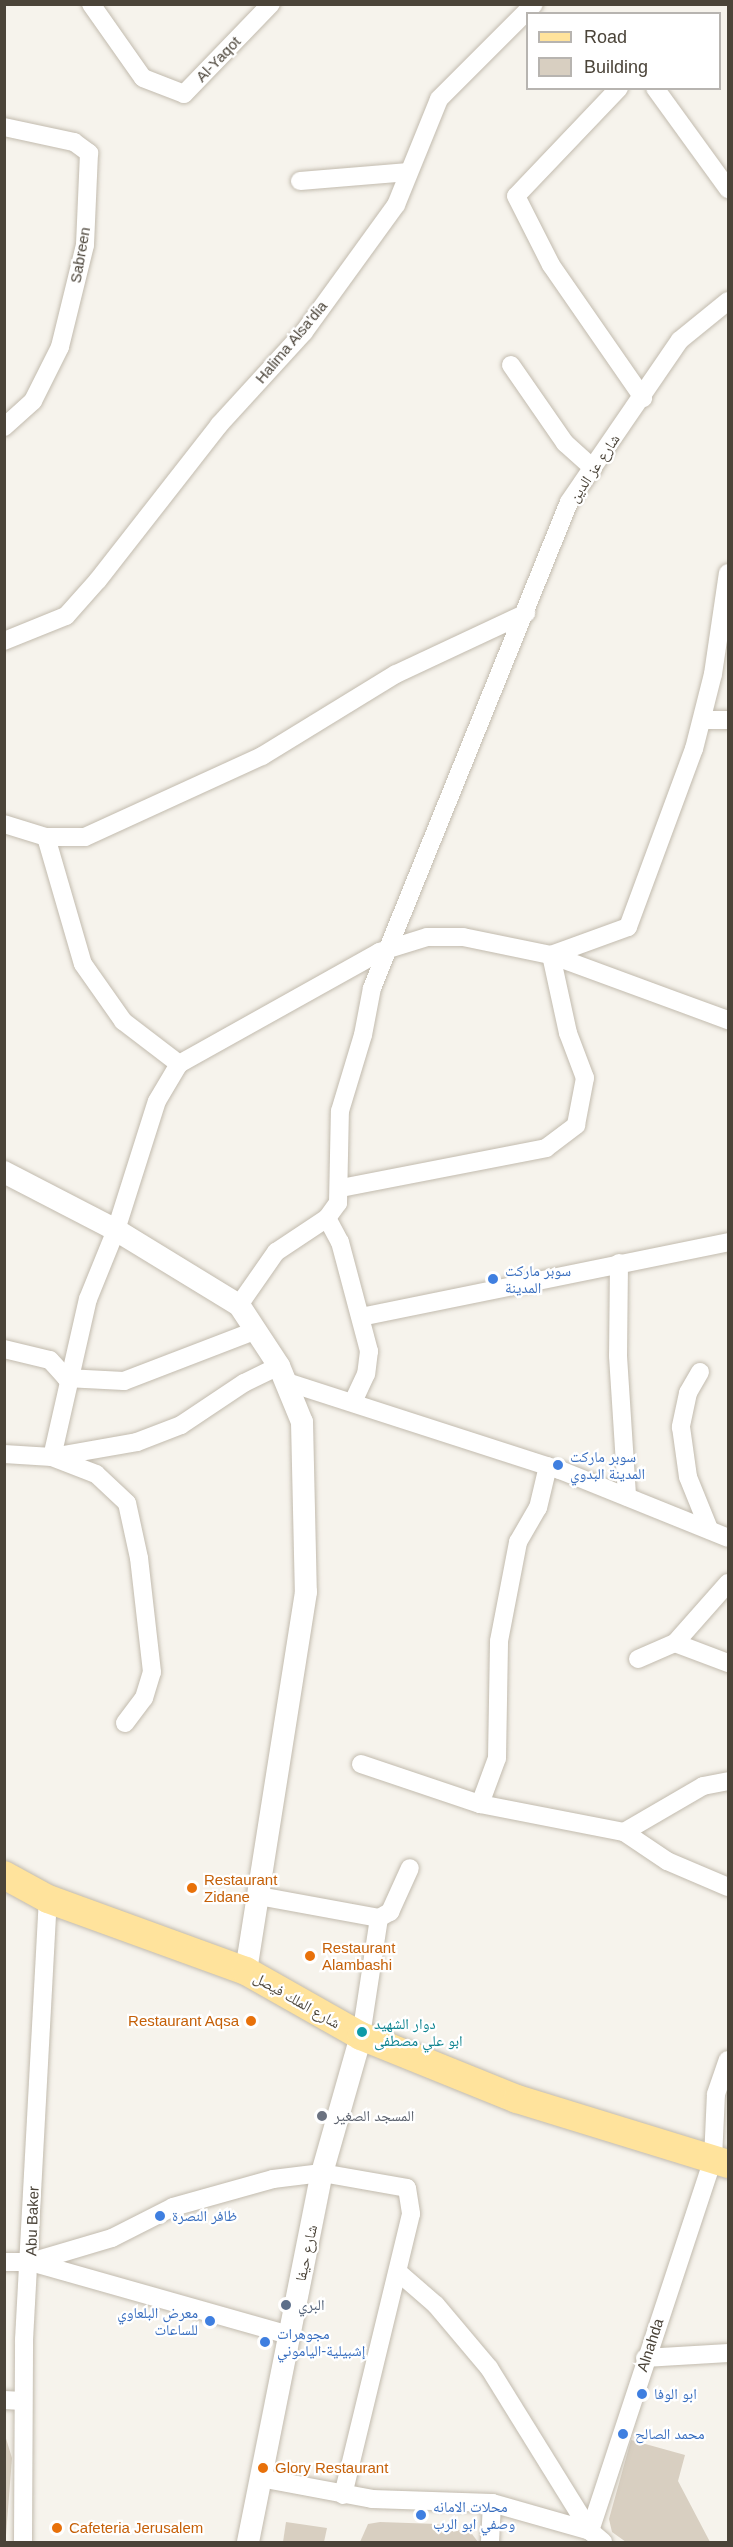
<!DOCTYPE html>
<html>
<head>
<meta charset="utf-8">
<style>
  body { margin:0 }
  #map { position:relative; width:733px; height:2547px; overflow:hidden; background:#f6f3ec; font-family:Arial,"Noto Naskh Arabic",sans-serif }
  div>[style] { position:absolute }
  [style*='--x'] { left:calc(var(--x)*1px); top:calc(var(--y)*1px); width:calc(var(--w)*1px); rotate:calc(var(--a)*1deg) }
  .building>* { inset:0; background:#d8cfc1 }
  .roads { filter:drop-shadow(0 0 2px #c2bbae) drop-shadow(0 0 2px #c2bbae) }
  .minor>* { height:18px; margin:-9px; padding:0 9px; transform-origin:9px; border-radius:9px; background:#fff }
  .tertiary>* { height:22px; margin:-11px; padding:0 11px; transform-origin:11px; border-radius:11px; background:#fff }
  .primary>* { height:28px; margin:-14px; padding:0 14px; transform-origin:14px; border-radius:14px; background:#ffe39c }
  .dots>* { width:16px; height:16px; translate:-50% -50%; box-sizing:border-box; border:3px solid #fff; border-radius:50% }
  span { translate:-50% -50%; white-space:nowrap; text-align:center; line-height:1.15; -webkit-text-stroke:4.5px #fff; paint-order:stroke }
  .street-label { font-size:15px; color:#4b4439 }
  .shop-label { font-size:15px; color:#366cbe }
  .left { translate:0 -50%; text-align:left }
  .right { translate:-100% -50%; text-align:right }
  .food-label { font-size:15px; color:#c56008 }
  .culture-label { font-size:15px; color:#0d838f }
  .worship-label { font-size:15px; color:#5b616d }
  .service-label { font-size:15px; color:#4e5e75 }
  .frame { position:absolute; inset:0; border:6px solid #4b4439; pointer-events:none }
  .legend { position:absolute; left:526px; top:12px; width:195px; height:78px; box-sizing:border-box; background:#fff; border:2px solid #b7b4b0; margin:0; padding:8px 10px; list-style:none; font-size:18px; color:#4b4439 }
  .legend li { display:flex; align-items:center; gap:12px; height:30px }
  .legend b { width:30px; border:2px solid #b7b4b0 }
</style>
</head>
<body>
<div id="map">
  <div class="building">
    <div style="clip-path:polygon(4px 2432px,12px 2458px,6px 2535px,4px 2535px)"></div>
    <div style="clip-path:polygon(631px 2440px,685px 2455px,678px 2481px,710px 2542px,626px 2542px,612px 2532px,609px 2519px)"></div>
    <div style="clip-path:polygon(286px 2522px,327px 2528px,324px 2542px,283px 2542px)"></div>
    <div style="clip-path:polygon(380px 2522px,437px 2524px,472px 2534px,478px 2542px,360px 2542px,368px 2524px)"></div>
  </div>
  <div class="roads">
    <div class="minor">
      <div style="--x:91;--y:4;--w:90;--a:54.9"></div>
      <div style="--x:143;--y:78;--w:44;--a:21.3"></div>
      <div style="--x:184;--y:94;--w:125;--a:-46"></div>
      <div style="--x:619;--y:88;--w:149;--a:133.6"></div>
      <div style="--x:516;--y:196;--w:77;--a:63.1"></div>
      <div style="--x:551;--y:265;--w:162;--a:55.3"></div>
      <div style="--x:655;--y:88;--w:125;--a:54.1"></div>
      <div style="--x:4;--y:127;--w:72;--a:12.1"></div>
      <div style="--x:74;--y:142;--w:19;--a:36"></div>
      <div style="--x:89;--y:153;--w:92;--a:92.5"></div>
      <div style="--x:85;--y:245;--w:105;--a:103.8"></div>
      <div style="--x:60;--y:347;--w:60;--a:116.6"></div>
      <div style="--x:33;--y:401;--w:39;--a:138"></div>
      <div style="--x:300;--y:181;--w:109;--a:-4.7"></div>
      <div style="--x:511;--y:365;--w:95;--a:55.3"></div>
      <div style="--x:565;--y:443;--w:38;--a:42"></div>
      <div style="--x:4;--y:641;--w:67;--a:-22"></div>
      <div style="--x:66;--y:616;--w:48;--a:-48.4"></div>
      <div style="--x:98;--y:580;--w:197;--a:-52"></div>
      <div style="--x:219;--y:425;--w:126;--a:-47.6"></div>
      <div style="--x:304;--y:332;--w:157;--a:-54.1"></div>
      <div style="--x:396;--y:205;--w:114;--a:-67.9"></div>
      <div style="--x:439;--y:99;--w:134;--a:-45"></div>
      <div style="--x:702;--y:720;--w:26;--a:0"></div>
      <div style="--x:4;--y:824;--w:44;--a:17.2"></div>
      <div style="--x:46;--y:837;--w:39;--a:0"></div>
      <div style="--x:85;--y:837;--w:195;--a:-24.6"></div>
      <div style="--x:262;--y:756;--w:157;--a:-31.5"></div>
      <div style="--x:396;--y:674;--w:144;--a:-25.1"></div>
      <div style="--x:46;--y:837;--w:132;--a:73.8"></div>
      <div style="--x:83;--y:964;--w:70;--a:54.9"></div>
      <div style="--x:123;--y:1021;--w:71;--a:37.5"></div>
      <div style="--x:341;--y:1188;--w:209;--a:-11"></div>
      <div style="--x:546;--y:1148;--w:38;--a:-37"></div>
      <div style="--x:576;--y:1125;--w:48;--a:-79.2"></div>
      <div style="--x:585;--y:1078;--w:48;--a:-110.7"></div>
      <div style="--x:568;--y:1033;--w:80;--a:-102.3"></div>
      <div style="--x:551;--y:955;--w:82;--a:-20"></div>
      <div style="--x:628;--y:927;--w:190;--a:-69.7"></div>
      <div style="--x:694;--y:749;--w:77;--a:-75.8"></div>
      <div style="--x:713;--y:674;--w:102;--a:-81.6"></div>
      <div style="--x:327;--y:1218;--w:27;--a:62"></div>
      <div style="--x:340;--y:1242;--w:113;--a:75.1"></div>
      <div style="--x:369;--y:1351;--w:23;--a:97"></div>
      <div style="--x:366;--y:1374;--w:31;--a:115"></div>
      <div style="--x:619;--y:1263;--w:93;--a:90.6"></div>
      <div style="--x:618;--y:1356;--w:141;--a:86.3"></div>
      <div style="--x:239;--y:1305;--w:65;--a:-55.1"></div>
      <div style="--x:276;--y:1252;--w:61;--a:-33.7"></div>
      <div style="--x:327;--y:1218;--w:19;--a:-54"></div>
      <div style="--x:338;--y:1203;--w:92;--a:-88.8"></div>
      <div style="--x:340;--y:1111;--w:79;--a:-73.2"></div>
      <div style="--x:363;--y:1035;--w:48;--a:-79.2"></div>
      <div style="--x:372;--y:988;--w:524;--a:-67.93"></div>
      <div style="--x:569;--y:502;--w:196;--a:-55.6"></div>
      <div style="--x:680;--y:340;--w:62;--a:-39.1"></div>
      <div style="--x:361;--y:1317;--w:375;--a:-11.5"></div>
      <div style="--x:4;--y:1349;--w:47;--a:13.4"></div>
      <div style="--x:50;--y:1360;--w:24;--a:48"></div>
      <div style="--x:66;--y:1378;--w:58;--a:3"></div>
      <div style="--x:124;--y:1381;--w:139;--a:-21"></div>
      <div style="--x:700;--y:1372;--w:24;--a:120"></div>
      <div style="--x:688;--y:1393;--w:35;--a:102"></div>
      <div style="--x:681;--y:1427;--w:50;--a:82"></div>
      <div style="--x:688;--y:1477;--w:56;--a:68"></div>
      <div style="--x:287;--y:1382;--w:287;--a:17.9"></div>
      <div style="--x:560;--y:1470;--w:181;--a:22"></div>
      <div style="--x:4;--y:1454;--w:48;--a:3.6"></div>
      <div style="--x:52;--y:1457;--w:86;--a:-10"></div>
      <div style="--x:137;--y:1442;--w:47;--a:-21.1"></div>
      <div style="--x:181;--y:1425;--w:76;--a:-33.7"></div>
      <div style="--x:244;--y:1383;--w:39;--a:-26"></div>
      <div style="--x:675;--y:1643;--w:57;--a:20.7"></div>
      <div style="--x:638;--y:1659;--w:40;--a:-23.4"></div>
      <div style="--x:675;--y:1643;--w:80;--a:-48.5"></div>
      <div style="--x:125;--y:1723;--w:31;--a:-53"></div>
      <div style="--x:144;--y:1698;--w:27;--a:-73"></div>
      <div style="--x:152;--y:1672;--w:115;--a:-96.5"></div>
      <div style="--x:139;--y:1558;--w:56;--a:-102.3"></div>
      <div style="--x:127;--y:1503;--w:42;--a:-136.9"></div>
      <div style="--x:96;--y:1474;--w:47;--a:-158.9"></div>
      <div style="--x:52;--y:1457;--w:162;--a:-77.2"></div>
      <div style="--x:88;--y:1299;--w:74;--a:-67.9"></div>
      <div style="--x:116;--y:1230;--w:135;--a:-72.4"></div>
      <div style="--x:157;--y:1101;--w:43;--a:-59.3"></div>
      <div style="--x:179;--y:1064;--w:229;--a:-29.2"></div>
      <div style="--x:379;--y:952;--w:50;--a:-17.4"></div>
      <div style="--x:427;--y:937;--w:36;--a:0"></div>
      <div style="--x:463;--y:937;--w:90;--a:11.6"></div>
      <div style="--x:551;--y:955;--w:189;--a:20.2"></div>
      <div style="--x:361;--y:1764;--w:126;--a:18.6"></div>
      <div style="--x:480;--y:1804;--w:147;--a:11"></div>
      <div style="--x:624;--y:1832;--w:91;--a:-30.2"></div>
      <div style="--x:703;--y:1786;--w:25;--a:-11"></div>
      <div style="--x:480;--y:1804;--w:49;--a:-69.7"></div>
      <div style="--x:497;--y:1758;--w:117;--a:-89"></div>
      <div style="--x:499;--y:1641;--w:101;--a:-79.1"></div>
      <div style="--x:518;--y:1542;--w:39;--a:-60"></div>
      <div style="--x:538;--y:1508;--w:43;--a:-76.6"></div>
      <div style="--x:624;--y:1832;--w:52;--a:34"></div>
      <div style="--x:667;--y:1861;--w:66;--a:23.1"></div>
      <div style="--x:259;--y:1896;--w:122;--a:10.4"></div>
      <div style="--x:379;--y:1918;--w:119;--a:98.7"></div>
      <div style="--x:379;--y:1918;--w:13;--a:-29"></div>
      <div style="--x:390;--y:1912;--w:48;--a:-65.6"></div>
      <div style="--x:4;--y:2262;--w:27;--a:0"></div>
      <div style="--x:31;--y:2262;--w:268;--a:15.8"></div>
      <div style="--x:31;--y:2262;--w:84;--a:-16.5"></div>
      <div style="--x:112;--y:2238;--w:68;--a:-26.9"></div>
      <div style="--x:173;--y:2207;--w:104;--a:-15.6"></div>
      <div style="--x:273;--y:2179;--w:49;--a:-7"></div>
      <div style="--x:322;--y:2173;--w:86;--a:10"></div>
      <div style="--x:407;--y:2188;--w:26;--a:81"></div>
      <div style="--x:411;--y:2214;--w:289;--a:103.6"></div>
      <div style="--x:398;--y:2272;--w:50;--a:41"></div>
      <div style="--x:436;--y:2305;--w:82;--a:49.9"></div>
      <div style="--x:489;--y:2368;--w:192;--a:58.2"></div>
      <div style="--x:645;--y:2358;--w:83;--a:-3.4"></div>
      <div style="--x:4;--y:2400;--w:19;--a:3"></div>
      <div style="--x:260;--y:2478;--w:114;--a:10.6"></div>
      <div style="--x:372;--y:2499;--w:120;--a:1.9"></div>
      <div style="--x:492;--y:2503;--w:102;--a:15.9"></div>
      <div style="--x:590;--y:2531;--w:17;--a:40"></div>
      <div style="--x:590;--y:2531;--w:392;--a:-71.7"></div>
      <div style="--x:713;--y:2159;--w:65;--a:-87.4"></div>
      <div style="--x:716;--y:2094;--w:36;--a:-71"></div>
      <div style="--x:23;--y:2542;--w:202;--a:-89.7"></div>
      <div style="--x:24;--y:2340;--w:442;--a:-86.9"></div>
      <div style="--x:490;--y:2542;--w:39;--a:-87"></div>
    </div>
    <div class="tertiary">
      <div style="--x:4;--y:1172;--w:126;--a:27.4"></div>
      <div style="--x:116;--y:1230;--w:144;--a:31.4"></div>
      <div style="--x:239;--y:1305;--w:73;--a:56.7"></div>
      <div style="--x:279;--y:1366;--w:61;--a:67.7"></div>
      <div style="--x:302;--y:1422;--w:170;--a:88.7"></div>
      <div style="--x:306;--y:1592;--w:384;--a:99"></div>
      <div style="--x:248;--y:2542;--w:376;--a:-78.7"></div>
      <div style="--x:322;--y:2173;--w:142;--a:-74.1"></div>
    </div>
    <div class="primary">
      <div style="--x:4;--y:1875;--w:50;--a:28.6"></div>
      <div style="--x:48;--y:1899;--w:211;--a:20"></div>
      <div style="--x:246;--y:1971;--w:132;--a:29.5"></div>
      <div style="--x:361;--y:2036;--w:168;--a:22"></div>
      <div style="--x:517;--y:2099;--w:221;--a:17.1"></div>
    </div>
  </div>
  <div class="dots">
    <div style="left:493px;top:1279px;background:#3f7fe0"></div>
    <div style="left:558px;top:1465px;background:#3f7fe0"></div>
    <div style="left:192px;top:1888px;background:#e8710a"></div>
    <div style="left:310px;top:1956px;background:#e8710a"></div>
    <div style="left:251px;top:2021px;background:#e8710a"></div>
    <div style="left:362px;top:2032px;background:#0f9aa8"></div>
    <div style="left:322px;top:2116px;background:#6b7280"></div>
    <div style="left:160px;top:2216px;background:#3f7fe0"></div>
    <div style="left:286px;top:2305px;background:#5c6f8a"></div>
    <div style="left:210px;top:2321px;background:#3f7fe0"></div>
    <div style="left:265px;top:2342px;background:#3f7fe0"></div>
    <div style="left:642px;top:2394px;background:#3f7fe0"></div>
    <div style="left:623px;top:2434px;background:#3f7fe0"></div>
    <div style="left:263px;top:2468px;background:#e8710a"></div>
    <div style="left:421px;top:2515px;background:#3f7fe0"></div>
    <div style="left:57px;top:2528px;background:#e8710a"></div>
  </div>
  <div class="street-label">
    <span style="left:218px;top:59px;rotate:-46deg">Al-Yaqot</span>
    <span style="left:80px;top:255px;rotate:-80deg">Sabreen</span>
    <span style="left:291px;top:342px;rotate:-50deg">Halima Alsa'dia</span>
    <span style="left:594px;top:468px;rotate:-56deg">شارع عز الدين</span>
    <span style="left:297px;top:2000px;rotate:30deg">شارع الملك فيصل</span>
    <span style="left:32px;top:2221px;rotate:-88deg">Abu Baker</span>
    <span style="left:306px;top:2253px;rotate:-78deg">شارع حيفا</span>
    <span style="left:650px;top:2345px;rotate:-72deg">Alnahda</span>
  </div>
  <div class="shop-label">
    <span class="left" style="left:505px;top:1279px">سوبر ماركت<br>المدينة</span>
    <span class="left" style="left:570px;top:1465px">سوبر ماركت<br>المدينة البدوي</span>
    <span class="left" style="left:172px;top:2216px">ظافر النصرة</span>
    <span class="right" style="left:198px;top:2321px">معرض البلعاوي<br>للساعات</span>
    <span class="left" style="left:277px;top:2342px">مجوهرات<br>إشبيلية-الياموني</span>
    <span class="left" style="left:654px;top:2394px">ابو الوفا</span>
    <span class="left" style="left:635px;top:2434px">محمد الصالح</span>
    <span class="left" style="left:433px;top:2515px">محلات الامانه<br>وصفي ابو الرب</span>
  </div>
  <div class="food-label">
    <span class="left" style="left:204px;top:1888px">Restaurant<br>Zidane</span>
    <span class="left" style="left:322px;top:1956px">Restaurant<br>Alambashi</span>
    <span class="right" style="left:239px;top:2021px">Restaurant Aqsa</span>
    <span class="left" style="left:275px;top:2468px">Glory Restaurant</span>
    <span class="left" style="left:69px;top:2528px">Cafeteria Jerusalem</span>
  </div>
  <div class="culture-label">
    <span class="left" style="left:374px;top:2032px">دوار الشهيد<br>ابو علي مصطفى</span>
  </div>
  <div class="worship-label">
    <span class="left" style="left:334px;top:2116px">المسجد الصغير</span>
  </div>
  <div class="service-label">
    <span class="left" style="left:298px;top:2305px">البري</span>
  </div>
  <div class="frame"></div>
  <ul class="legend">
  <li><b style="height:8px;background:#ffe39c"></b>Road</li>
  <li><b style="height:16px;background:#d8cfc1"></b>Building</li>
  </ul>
</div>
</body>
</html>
